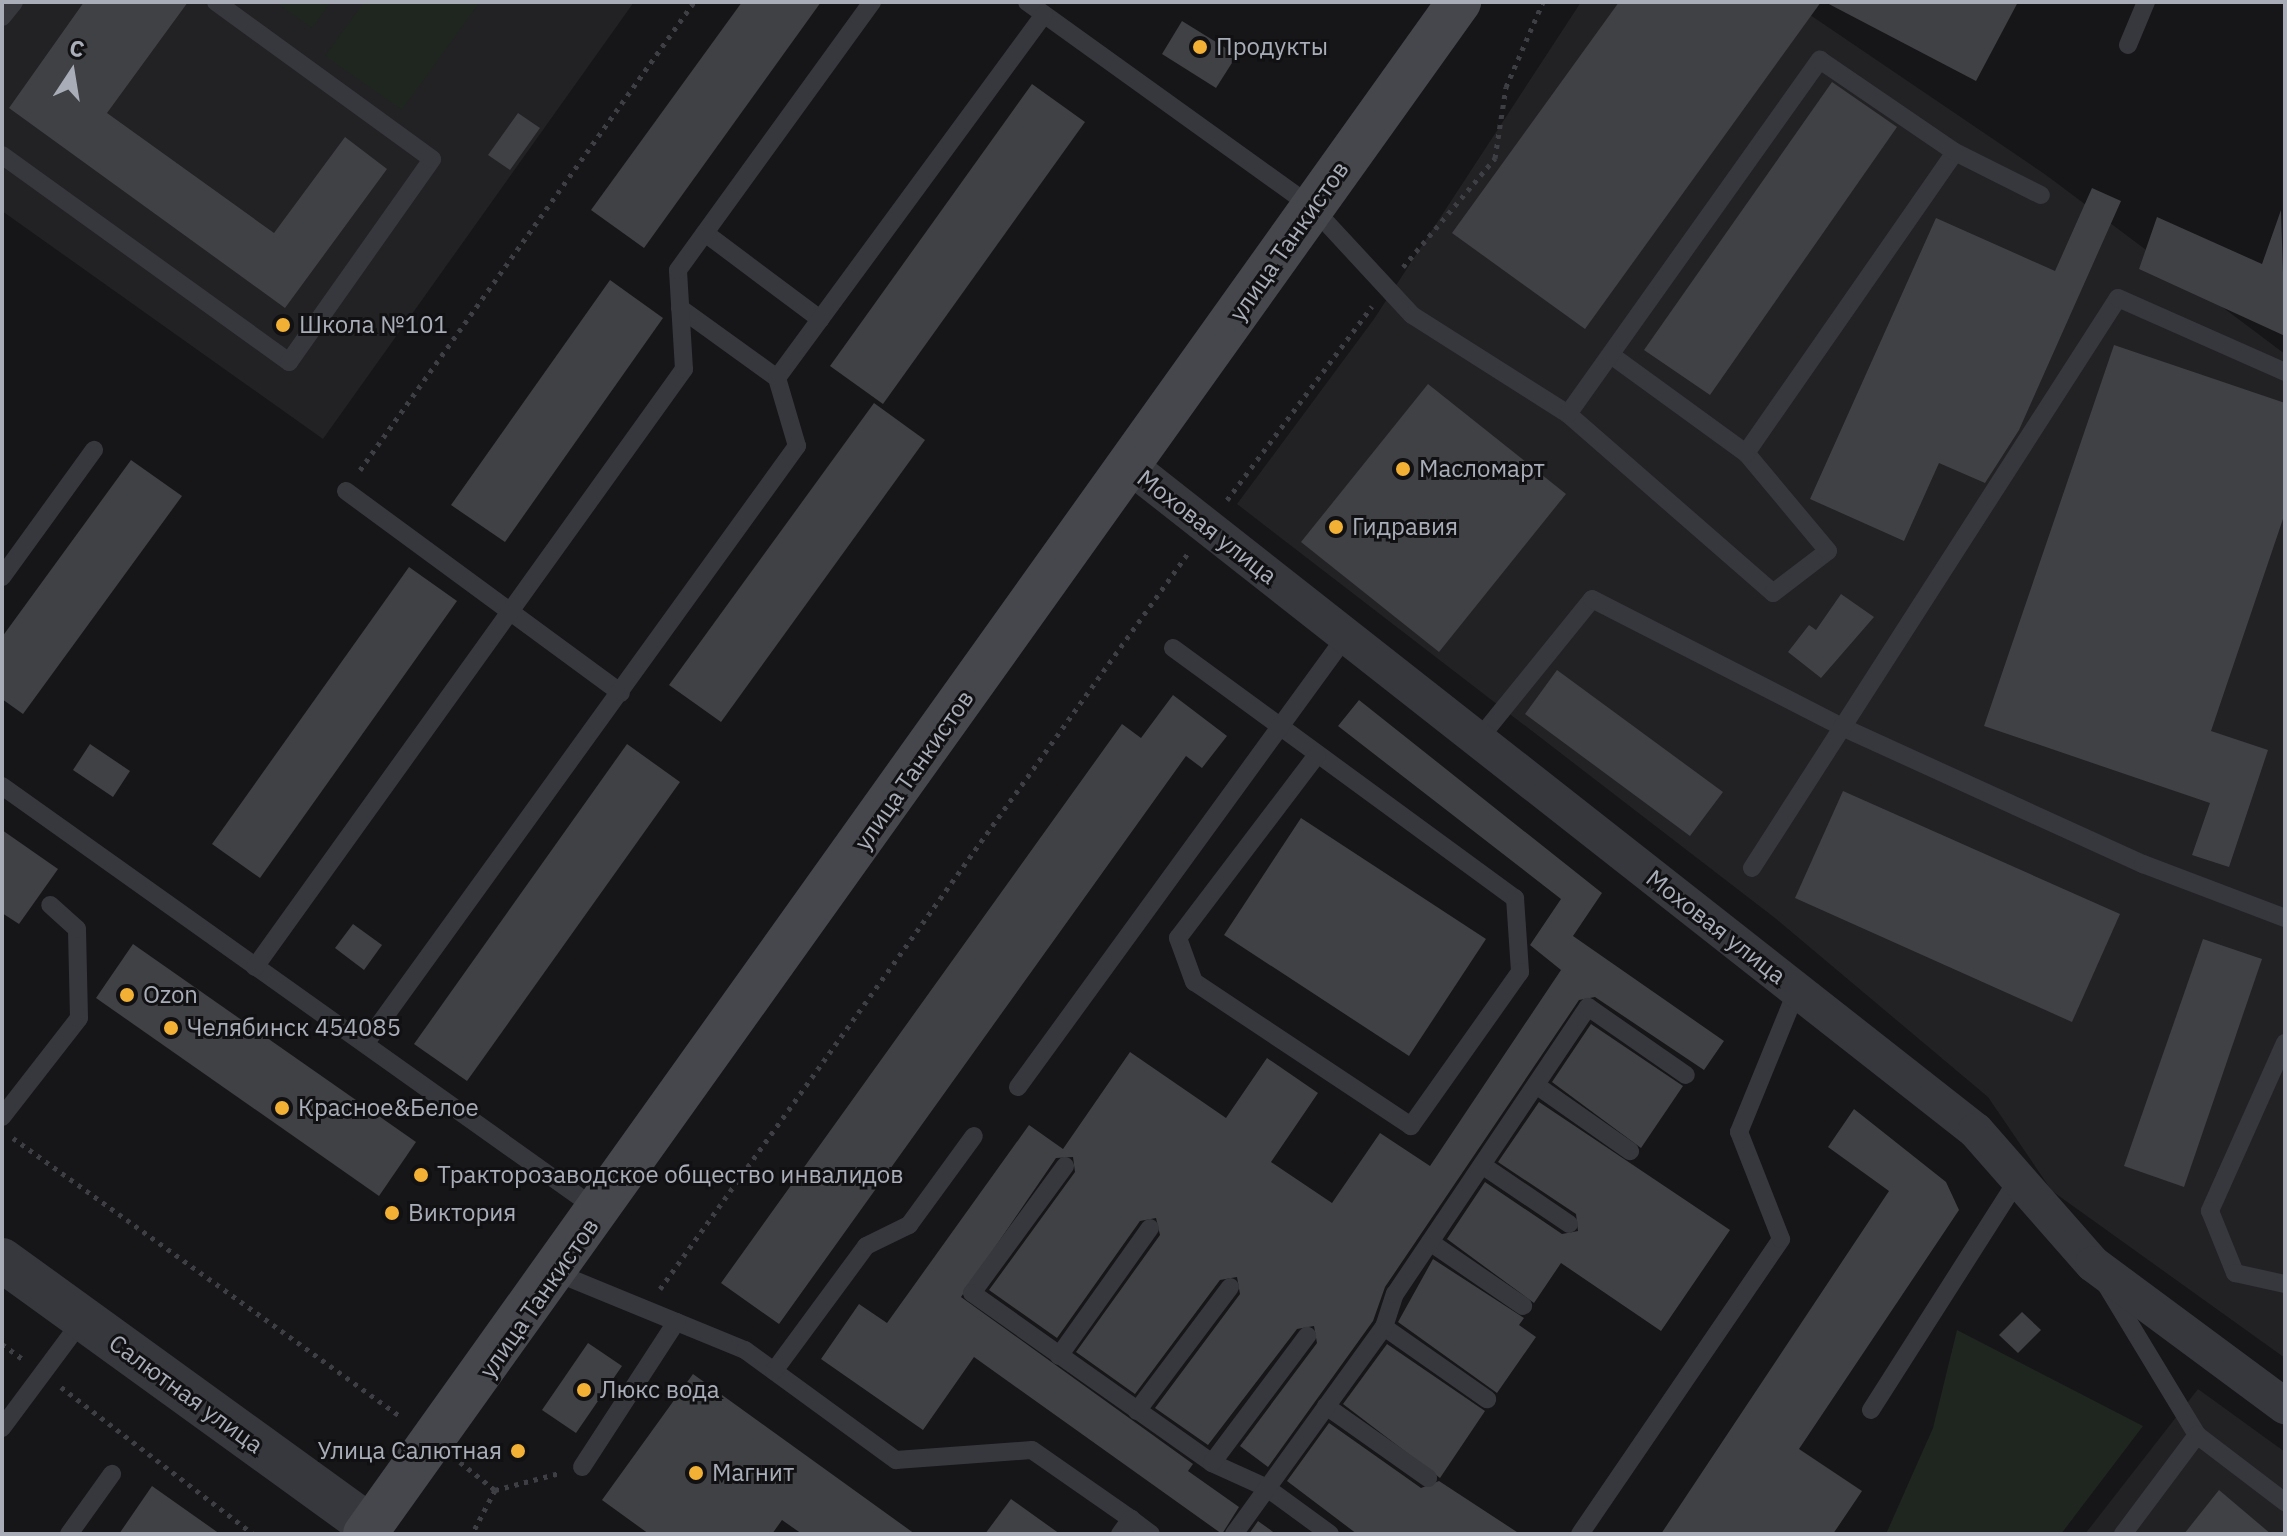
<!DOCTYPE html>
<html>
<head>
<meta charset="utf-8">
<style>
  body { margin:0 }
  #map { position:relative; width:2287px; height:1536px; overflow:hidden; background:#161618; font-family:"IBM Plex Sans",sans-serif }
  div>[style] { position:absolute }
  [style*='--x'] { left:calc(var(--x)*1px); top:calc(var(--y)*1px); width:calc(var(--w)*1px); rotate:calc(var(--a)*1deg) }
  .built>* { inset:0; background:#222225 }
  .green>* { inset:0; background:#1e261f }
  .building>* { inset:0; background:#404145 }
  .path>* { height:5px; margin-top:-2.5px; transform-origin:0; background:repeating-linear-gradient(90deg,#3d3f44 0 4px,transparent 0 10px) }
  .service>* { height:18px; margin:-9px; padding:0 9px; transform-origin:9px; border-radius:9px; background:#37383d }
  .minor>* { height:36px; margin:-18px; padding:0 18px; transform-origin:18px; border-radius:18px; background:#37383d }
  .tertiary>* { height:44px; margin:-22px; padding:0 22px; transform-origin:22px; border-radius:22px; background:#37383d }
  .secondary>* { height:44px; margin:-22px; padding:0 22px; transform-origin:22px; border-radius:22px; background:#45474d }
  .dots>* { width:22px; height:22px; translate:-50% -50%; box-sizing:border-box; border:4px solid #111113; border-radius:50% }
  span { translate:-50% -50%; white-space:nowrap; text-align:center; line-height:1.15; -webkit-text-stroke:6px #111113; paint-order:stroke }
  .poi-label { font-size:24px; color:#a8adb8 }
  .left { translate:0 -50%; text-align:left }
  .right { translate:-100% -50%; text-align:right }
  .street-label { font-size:24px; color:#a8adb8 }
  .frame { position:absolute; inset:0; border:4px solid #a8adb8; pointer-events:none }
  .north { position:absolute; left:32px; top:32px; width:80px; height:80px; -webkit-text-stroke:6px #111113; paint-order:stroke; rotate:12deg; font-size:22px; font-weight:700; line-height:32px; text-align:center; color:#a8adb8 }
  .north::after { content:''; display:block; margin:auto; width:28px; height:36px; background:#a8adb8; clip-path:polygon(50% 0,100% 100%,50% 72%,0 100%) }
</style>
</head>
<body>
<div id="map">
  <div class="built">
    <div style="clip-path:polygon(2px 2px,634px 2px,323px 439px,2px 211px)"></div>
    <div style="clip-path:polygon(1581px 2px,1791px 2px,2046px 175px,2285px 354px,2285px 1358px,2052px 1191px,1988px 1097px,1775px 918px,1237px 504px,1374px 319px)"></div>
    <div style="clip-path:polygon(2198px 1389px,2285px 1452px,2285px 1534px,2085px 1534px)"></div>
  </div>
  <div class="green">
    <div style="clip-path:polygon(275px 2px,331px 2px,312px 28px)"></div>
    <div style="clip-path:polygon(364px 2px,480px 2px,402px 110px,325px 56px)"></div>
    <div style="clip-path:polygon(1957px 1330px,2143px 1426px,2061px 1534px,1886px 1534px,1933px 1428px)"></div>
  </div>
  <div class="building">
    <div style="clip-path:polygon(84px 2px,188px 2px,107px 113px,274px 233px,345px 137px,387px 169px,285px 308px,9px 108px)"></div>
    <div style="clip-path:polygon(742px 2px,821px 2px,644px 248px,591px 210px)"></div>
    <div style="clip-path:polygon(1619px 2px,1821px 2px,1585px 329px,1452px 233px)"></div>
    <div style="clip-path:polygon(1825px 2px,2018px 2px,1976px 81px)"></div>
    <div style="clip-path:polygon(1182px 21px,1237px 55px,1216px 88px,1162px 54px)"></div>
    <div style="clip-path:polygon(1832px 82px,1897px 127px,1710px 395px,1644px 350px)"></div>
    <div style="clip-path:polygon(1032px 84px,1085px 122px,883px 404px,830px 366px)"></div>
    <div style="clip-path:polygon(518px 113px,540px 128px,510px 170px,488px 155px)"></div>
    <div style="clip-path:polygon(2092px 188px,2121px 201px,2019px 430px,1985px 483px,1939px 463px,1904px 541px,1810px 499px,1936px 218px,2055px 271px)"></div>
    <div style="clip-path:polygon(2281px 210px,2285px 336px,2139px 269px,2157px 217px,2262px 264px)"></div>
    <div style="clip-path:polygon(610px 280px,663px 318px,505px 542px,451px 505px)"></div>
    <div style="clip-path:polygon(2114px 345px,2285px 403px,2285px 513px,2211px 731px,2268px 750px,2229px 867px,2192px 855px,2210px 803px,1984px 726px)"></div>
    <div style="clip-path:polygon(1428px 384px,1566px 494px,1439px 652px,1301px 542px)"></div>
    <div style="clip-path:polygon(874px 403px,925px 440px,721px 722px,669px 685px)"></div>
    <div style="clip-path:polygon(131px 460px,182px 496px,23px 714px,2px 699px,2px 637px)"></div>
    <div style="clip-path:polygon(409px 567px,457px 601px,260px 878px,212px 844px)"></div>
    <div style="clip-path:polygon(1841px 594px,1874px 617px,1821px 678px,1788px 652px,1809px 625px,1816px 630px)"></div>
    <div style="clip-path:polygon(1557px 670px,1723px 792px,1690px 836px,1525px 714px)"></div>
    <div style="clip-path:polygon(1173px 695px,1227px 736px,1202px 768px,1186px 756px,779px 1324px,721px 1283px,1122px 724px,1141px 738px)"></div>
    <div style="clip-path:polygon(1359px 700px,1602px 893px,1573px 936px,1724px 1041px,1704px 1070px,1595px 997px,1579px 1000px,1385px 1287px,1373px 1321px,1268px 1467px,1240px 1446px,1317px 1343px,1314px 1326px,1297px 1329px,1208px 1445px,1155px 1408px,1240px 1294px,1237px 1277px,1220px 1280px,1135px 1394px,1076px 1352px,1160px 1235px,1156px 1218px,1140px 1221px,1057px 1338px,989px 1290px,1075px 1172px,1073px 1157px,1056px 1158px,961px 1297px,1193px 1464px,1188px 1471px,1239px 1507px,1222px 1534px,974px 1357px,923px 1430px,821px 1359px,859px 1304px,887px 1323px,1029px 1125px,1063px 1149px,1130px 1052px,1226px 1118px,1267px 1058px,1318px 1093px,1271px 1162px,1332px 1203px,1380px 1133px,1430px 1166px,1561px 970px,1530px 945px,1561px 899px,1338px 726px)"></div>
    <div style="clip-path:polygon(90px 744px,130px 771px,113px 797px,73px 770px)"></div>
    <div style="clip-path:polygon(627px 744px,680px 782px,467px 1081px,414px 1044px)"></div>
    <div style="clip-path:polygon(1843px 791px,2120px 914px,2072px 1022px,1795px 898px)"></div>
    <div style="clip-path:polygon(1301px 818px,1486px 939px,1409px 1056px,1224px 935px)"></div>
    <div style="clip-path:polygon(2px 830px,58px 869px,19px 924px,2px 913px)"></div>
    <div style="clip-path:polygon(353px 924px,382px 945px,364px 970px,335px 948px)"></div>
    <div style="clip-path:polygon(2203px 939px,2262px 959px,2184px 1187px,2124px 1166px)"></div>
    <div style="clip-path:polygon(133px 944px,416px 1142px,379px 1196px,96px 998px)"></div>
    <div style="clip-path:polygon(1591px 1024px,1683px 1086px,1641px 1148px,1552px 1082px)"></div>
    <div style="clip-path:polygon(1539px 1102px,1730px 1230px,1661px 1331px,1561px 1263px,1534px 1303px,1447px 1239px,1485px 1182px,1562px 1234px,1578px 1231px,1576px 1214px,1498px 1162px)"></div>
    <div style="clip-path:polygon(1854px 1109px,1946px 1182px,1959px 1210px,1799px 1449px,1862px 1491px,1833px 1534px,1661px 1534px,1889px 1191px,1828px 1147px)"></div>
    <div style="clip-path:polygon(1433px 1259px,1524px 1318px,1519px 1325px,1536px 1337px,1497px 1393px,1398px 1322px)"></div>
    <div style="clip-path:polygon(2022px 1312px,2041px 1330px,2018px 1353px,1999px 1335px)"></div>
    <div style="clip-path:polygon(588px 1343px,622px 1366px,576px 1433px,542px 1410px)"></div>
    <div style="clip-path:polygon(1387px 1344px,1485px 1411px,1440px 1478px,1343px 1404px)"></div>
    <div style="clip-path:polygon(693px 1374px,915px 1534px,802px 1534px,782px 1520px,772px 1534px,649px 1534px,602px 1500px)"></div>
    <div style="clip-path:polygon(1329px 1423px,1421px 1488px,1439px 1481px,1520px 1534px,1357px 1534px,1287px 1481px)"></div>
    <div style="clip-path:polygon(152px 1486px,220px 1534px,119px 1534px)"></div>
    <div style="clip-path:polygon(2219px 1490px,2271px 1534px,2184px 1534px)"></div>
    <div style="clip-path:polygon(1011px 1499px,1060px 1534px,985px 1534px)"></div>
    <div style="clip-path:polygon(1258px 1521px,1276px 1534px,1249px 1534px)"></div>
  </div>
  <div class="path">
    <div style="--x:1403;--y:267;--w:143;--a:-49.8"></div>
    <div style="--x:1495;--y:158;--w:72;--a:-81.2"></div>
    <div style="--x:1506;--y:87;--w:93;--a:-66.5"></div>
    <div style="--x:360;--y:470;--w:575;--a:-54.49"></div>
    <div style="--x:1227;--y:500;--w:242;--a:-53.2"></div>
    <div style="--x:13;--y:1138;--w:478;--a:35.7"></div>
    <div style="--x:660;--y:1289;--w:906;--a:-54.34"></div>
    <div style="--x:2;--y:1344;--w:27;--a:36"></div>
    <div style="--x:61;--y:1387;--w:242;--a:37.4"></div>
    <div style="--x:460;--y:1462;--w:45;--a:38.7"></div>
    <div style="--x:495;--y:1490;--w:50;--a:117.6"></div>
    <div style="--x:495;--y:1490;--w:67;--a:-14.7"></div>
  </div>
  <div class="service">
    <div style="--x:1027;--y:2;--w:351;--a:35.7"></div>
    <div style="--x:1312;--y:207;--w:147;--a:47.2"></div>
    <div style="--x:1412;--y:315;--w:185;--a:32.4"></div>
    <div style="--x:1568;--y:414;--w:272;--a:41.1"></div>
    <div style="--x:1773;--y:593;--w:69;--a:-37.4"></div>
    <div style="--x:1828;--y:551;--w:128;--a:-129.9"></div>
    <div style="--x:1746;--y:453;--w:366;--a:-55.2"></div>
    <div style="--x:1955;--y:152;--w:96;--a:26.6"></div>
    <div style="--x:2;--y:17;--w:19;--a:-51"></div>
    <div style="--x:2128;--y:45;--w:47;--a:-67.3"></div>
    <div style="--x:2;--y:155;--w:354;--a:35.8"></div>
    <div style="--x:289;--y:362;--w:248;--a:-54.8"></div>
    <div style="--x:432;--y:159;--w:267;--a:-144"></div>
    <div style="--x:705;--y:233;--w:144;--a:36.8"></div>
    <div style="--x:680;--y:308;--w:120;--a:35.8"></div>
    <div style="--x:1611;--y:355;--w:167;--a:36"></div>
    <div style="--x:1568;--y:414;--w:435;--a:-54.6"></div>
    <div style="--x:1820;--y:60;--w:163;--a:34.3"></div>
    <div style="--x:346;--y:491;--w:341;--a:36.3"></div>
    <div style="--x:2;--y:577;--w:157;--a:-54.1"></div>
    <div style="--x:1173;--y:648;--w:424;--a:36.2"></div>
    <div style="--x:1515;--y:898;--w:74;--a:86.1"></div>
    <div style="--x:1520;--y:972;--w:189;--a:125.3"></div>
    <div style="--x:1411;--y:1126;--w:260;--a:-146.4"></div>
    <div style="--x:1194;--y:982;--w:47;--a:-110"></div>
    <div style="--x:1178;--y:938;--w:230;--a:-52.8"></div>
    <div style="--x:1478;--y:740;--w:181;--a:-51"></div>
    <div style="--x:1592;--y:599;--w:281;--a:27.1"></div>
    <div style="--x:1842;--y:727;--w:331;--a:24.5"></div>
    <div style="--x:2143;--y:864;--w:152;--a:20.8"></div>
    <div style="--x:2;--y:786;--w:731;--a:35.43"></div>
    <div style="--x:1752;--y:868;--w:677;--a:-57.3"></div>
    <div style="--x:2118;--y:298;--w:183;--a:23.9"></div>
    <div style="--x:255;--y:967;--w:736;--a:-54.34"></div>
    <div style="--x:684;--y:369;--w:99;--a:-93.5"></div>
    <div style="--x:678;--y:270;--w:331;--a:-54.1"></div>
    <div style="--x:2285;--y:1043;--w:184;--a:114.1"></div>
    <div style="--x:2210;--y:1211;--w:67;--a:68"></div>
    <div style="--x:2235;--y:1273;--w:51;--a:12.4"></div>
    <div style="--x:365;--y:1044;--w:738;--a:-54.16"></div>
    <div style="--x:797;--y:446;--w:71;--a:-106.4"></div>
    <div style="--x:777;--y:378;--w:451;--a:-53.7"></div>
    <div style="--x:1536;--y:1085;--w:115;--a:35.1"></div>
    <div style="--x:1018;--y:1087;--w:558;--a:-53.97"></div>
    <div style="--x:2;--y:1117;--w:125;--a:-52.1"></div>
    <div style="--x:79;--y:1018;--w:89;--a:-91.3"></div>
    <div style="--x:77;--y:929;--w:36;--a:-138"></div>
    <div style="--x:1482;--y:1165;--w:105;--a:34.1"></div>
    <div style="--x:1065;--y:1166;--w:157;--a:126.2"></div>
    <div style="--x:972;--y:1293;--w:294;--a:35.3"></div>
    <div style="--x:1212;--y:1463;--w:60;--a:24.4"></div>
    <div style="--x:1267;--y:1488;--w:78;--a:36.1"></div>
    <div style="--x:1430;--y:1242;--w:113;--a:34.5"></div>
    <div style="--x:557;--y:1273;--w:203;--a:22.3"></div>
    <div style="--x:745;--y:1350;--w:187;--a:36.1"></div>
    <div style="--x:896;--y:1460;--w:136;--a:-4.2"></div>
    <div style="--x:1032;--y:1450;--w:121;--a:34.9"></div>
    <div style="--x:2105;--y:1283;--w:178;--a:58.8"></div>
    <div style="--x:2197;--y:1435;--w:111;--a:37.3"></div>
    <div style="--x:1384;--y:1327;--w:126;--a:35"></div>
    <div style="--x:1059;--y:1356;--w:157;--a:-54.6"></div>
    <div style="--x:774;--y:1371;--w:155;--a:-53.6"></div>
    <div style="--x:866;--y:1246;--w:48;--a:-26"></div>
    <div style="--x:909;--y:1225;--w:110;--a:-53.9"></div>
    <div style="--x:1326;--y:1406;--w:125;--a:35.2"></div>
    <div style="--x:1871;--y:1410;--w:274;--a:-57.5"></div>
    <div style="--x:1137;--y:1411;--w:155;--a:-53.1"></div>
    <div style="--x:2;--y:1428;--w:136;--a:-53.4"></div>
    <div style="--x:1212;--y:1463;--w:159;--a:-53.2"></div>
    <div style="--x:582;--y:1467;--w:173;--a:-57"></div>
    <div style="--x:69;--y:1534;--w:74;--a:-54.4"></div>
    <div style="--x:1120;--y:1534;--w:19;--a:-54"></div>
    <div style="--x:1131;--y:1519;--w:25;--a:37"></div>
    <div style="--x:1234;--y:1534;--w:256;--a:-54.1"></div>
    <div style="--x:1384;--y:1327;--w:35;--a:-72"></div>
    <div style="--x:1395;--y:1294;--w:346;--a:-56.1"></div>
    <div style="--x:1588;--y:1007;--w:119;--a:34.8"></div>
    <div style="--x:1580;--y:1534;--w:357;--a:-55.7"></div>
    <div style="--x:1781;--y:1239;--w:115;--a:-111.4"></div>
    <div style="--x:1739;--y:1132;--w:153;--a:-67.8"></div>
    <div style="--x:2123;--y:1534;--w:124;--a:-53.2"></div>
  </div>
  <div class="minor">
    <div style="--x:1130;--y:466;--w:1076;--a:38.17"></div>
    <div style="--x:1976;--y:1131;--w:177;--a:48.7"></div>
    <div style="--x:2093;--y:1264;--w:239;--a:36.5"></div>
  </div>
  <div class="tertiary">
    <div style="--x:2;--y:1260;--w:455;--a:35.9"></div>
  </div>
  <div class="secondary">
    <div style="--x:365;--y:1534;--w:1883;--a:-54.47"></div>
  </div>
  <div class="dots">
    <div style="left:1200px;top:47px;background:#f2b134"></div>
    <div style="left:283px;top:325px;background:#f2b134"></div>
    <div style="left:1403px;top:469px;background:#f2b134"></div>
    <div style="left:1336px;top:527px;background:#f2b134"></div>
    <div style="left:127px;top:995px;background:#f2b134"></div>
    <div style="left:171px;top:1028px;background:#f2b134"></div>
    <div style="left:282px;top:1108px;background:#f2b134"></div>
    <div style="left:421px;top:1175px;background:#f2b134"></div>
    <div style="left:392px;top:1213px;background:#f2b134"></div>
    <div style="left:584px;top:1390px;background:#f2b134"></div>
    <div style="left:518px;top:1451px;background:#f2b134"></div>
    <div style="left:696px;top:1473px;background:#f2b134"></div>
  </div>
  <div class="poi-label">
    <span class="left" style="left:1216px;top:47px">Продукты</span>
    <span class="left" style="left:299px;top:325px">Школа №101</span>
    <span class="left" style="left:1419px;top:469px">Масломарт</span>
    <span class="left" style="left:1352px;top:527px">Гидравия</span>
    <span class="left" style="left:143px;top:995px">Ozon</span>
    <span class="left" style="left:187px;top:1028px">Челябинск 454085</span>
    <span class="left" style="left:298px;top:1108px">Красное&amp;Белое</span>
    <span class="left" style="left:437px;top:1175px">Тракторозаводское общество инвалидов</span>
    <span class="left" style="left:408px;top:1213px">Виктория</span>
    <span class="left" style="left:600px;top:1390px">Люкс вода</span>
    <span class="right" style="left:502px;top:1451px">Улица Салютная</span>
    <span class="left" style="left:712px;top:1473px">Магнит</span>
  </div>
  <div class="street-label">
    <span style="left:1289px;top:241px;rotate:-55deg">улица Танкистов</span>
    <span style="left:1207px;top:527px;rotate:38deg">Моховая улица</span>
    <span style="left:914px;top:770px;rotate:-55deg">улица Танкистов</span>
    <span style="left:1716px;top:927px;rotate:38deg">Моховая улица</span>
    <span style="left:539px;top:1298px;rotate:-55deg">улица Танкистов</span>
    <span style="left:186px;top:1394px;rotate:36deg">Салютная улица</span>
  </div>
  <div class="frame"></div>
  <div class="north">С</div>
</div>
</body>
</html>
